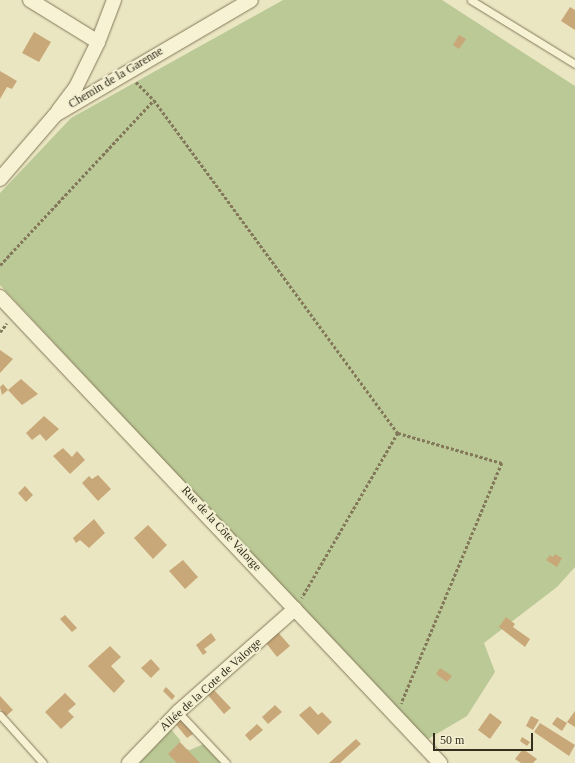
<!DOCTYPE html>
<html>
<head>
<meta charset="utf-8">
<style>
  body { margin:0 }
  #map { position:relative; width:575px; height:763px; overflow:hidden; background:#ebe6c2; font-family:"Times New Roman",serif }
  div>[style] { position:absolute }
  [style*='--x'] { left:calc(var(--x)*1px); top:calc(var(--y)*1px); width:calc(var(--w)*1px); rotate:calc(var(--a)*1deg) }
  .green>* { inset:0; background:#bac996 }
  .building>* { inset:0; background:#c8a879 }
  .path>* { height:2.5px; margin-top:-1.25px; transform-origin:0; background:repeating-linear-gradient(90deg,#84785a 0 3px,transparent 0 5px) }
  .roads { filter:drop-shadow(0 0 1px #84785a) drop-shadow(0 0 1px #84785a) }
  .service>* { height:7px; margin:-3.5px; padding:0 3.5px; transform-origin:3.5px; border-radius:3.5px; background:#f7f2d4 }
  .minor>* { height:14px; margin:-7px; padding:0 7px; transform-origin:7px; border-radius:7px; background:#f7f2d4 }
  span { translate:-50% -50%; white-space:nowrap; text-align:center; line-height:1.15; -webkit-text-stroke:4px #f3efd1; paint-order:stroke }
  .street-label { font-size:12px; color:#352d1e }
  .scale { position:absolute; left:433px; top:733px; width:100px; height:18px; box-sizing:border-box; border:2px solid #352d1e; border-top:0; padding-left:5px; font-size:12px; line-height:14px; white-space:nowrap; color:#352d1e; -webkit-text-stroke:3px #f3efd1; paint-order:stroke }
</style>
</head>
<body>
<div id="map">
  <div class="green">
    <div style="clip-path:polygon(283px 0,442px 0,575px 86px,575px 567px,557px 587px,484px 643px,495px 672px,467px 716px,428px 739px,398px 712px,0 285px,0 193px,71px 118px)"></div>
    <div style="clip-path:polygon(169px 727px,180px 740px,180px 748px,190px 750px,206px 743px,225px 763px,124px 763px)"></div>
  </div>
  <div class="building">
    <div style="clip-path:polygon(570px 7px,575px 10px,575px 30px,561px 21px)"></div>
    <div style="clip-path:polygon(34px 32px,51px 42px,39px 62px,22px 53px)"></div>
    <div style="clip-path:polygon(459px 35px,466px 39px,459px 49px,453px 45px)"></div>
    <div style="clip-path:polygon(0 71px,17px 81px,12px 89px,7px 87px,0 99px)"></div>
    <div style="clip-path:polygon(0 350px,13px 359px,0 373px)"></div>
    <div style="clip-path:polygon(21px 379px,38px 394px,22px 405px,8px 390px)"></div>
    <div style="clip-path:polygon(3px 384px,8px 390px,2px 395px,0 387px)"></div>
    <div style="clip-path:polygon(44px 416px,59px 429px,46px 441px,40px 434px,32px 440px,26px 433px)"></div>
    <div style="clip-path:polygon(63px 448px,72px 457px,77px 451px,85px 460px,70px 474px,53px 456px)"></div>
    <div style="clip-path:polygon(98px 475px,111px 489px,98px 501px,82px 483px,89px 476px,92px 479px)"></div>
    <div style="clip-path:polygon(25px 486px,33px 495px,26px 502px,18px 493px)"></div>
    <div style="clip-path:polygon(94px 519px,105px 533px,89px 548px,80px 540px,76px 543px,73px 538px)"></div>
    <div style="clip-path:polygon(148px 525px,167px 545px,153px 559px,134px 538px)"></div>
    <div style="clip-path:polygon(555px 554px,562px 558px,557px 567px,546px 560px,550px 555px,553px 557px)"></div>
    <div style="clip-path:polygon(183px 560px,198px 577px,185px 589px,169px 571px)"></div>
    <div style="clip-path:polygon(65px 615px,77px 628px,72px 632px,60px 619px)"></div>
    <div style="clip-path:polygon(506px 617px,515px 624px,513px 627px,530px 639px,525px 647px,499px 627px)"></div>
    <div style="clip-path:polygon(276px 630px,290px 646px,277px 657px,263px 639px)"></div>
    <div style="clip-path:polygon(211px 633px,216px 640px,204px 649px,207px 652px,203px 655px,196px 645px)"></div>
    <div style="clip-path:polygon(110px 646px,121px 657px,111px 666px,125px 681px,114px 693px,88px 666px)"></div>
    <div style="clip-path:polygon(151px 659px,160px 669px,151px 678px,141px 668px)"></div>
    <div style="clip-path:polygon(440px 668px,452px 676px,447px 682px,436px 674px)"></div>
    <div style="clip-path:polygon(166px 687px,175px 696px,172px 700px,163px 691px)"></div>
    <div style="clip-path:polygon(213px 689px,231px 708px,224px 714px,207px 694px)"></div>
    <div style="clip-path:polygon(65px 693px,76px 704px,68px 711px,74px 717px,61px 729px,45px 712px)"></div>
    <div style="clip-path:polygon(0 696px,13px 710px,6px 716px,0 709px)"></div>
    <div style="clip-path:polygon(275px 705px,282px 712px,268px 724px,262px 717px)"></div>
    <div style="clip-path:polygon(310px 706px,318px 715px,322px 712px,332px 722px,318px 735px,299px 715px)"></div>
    <div style="clip-path:polygon(575px 711px,575px 727px,567px 722px)"></div>
    <div style="clip-path:polygon(490px 713px,502px 722px,490px 739px,478px 730px)"></div>
    <div style="clip-path:polygon(531px 716px,539px 720px,533px 730px,526px 726px)"></div>
    <div style="clip-path:polygon(178px 717px,193px 734px,187px 738px,173px 721px)"></div>
    <div style="clip-path:polygon(557px 717px,567px 723px,562px 731px,552px 724px)"></div>
    <div style="clip-path:polygon(540px 723px,575px 745px,569px 756px,534px 732px)"></div>
    <div style="clip-path:polygon(257px 724px,263px 730px,250px 741px,245px 735px)"></div>
    <div style="clip-path:polygon(522px 737px,530px 742px,527px 746px,520px 741px)"></div>
    <div style="clip-path:polygon(356px 739px,361px 744px,340px 763px,329px 763px)"></div>
    <div style="clip-path:polygon(180px 742px,200px 763px,177px 763px,168px 754px)"></div>
    <div style="clip-path:polygon(523px 749px,537px 759px,533px 763px,521px 763px,515px 759px)"></div>
  </div>
  <div class="path">
    <div style="--x:136;--y:82;--w:25;--a:45"></div>
    <div style="--x:154;--y:100;--w:413;--a:53.8"></div>
    <div style="--x:398;--y:433;--w:191;--a:120.2"></div>
    <div style="--x:0;--y:265;--w:226;--a:-47"></div>
    <div style="--x:0;--y:332;--w:11;--a:-52"></div>
    <div style="--x:398;--y:433;--w:108;--a:16.1"></div>
    <div style="--x:502;--y:463;--w:261;--a:112.7"></div>
  </div>
  <div class="roads">
    <div class="service">
      <div style="--x:471;--y:0;--w:122;--a:31.6"></div>
      <div style="--x:178;--y:712;--w:70;--a:46.7"></div>
      <div style="--x:0;--y:715;--w:64;--a:48.1"></div>
    </div>
    <div class="minor">
      <div style="--x:30;--y:0;--w:80;--a:31.7"></div>
      <div style="--x:58;--y:111;--w:30;--a:-53"></div>
      <div style="--x:76;--y:87;--w:50;--a:-63.9"></div>
      <div style="--x:98;--y:42;--w:45;--a:-69.1"></div>
      <div style="--x:0;--y:179;--w:84;--a:-49.3"></div>
      <div style="--x:55;--y:115;--w:227;--a:-30.4"></div>
      <div style="--x:0;--y:297;--w:641;--a:46.64"></div>
      <div style="--x:129;--y:763;--w:71;--a:-46.1"></div>
      <div style="--x:178;--y:712;--w:156;--a:-41.4"></div>
    </div>
  </div>
  <div class="street-label">
    <span style="left:116px;top:78px;rotate:-31deg">Chemin de la Garenne</span>
    <span style="left:221px;top:529px;rotate:47deg">Rue de la Côte Valorge</span>
    <span style="left:211px;top:685px;rotate:-42deg">Allée de la Cote de Valorge</span>
  </div>
  <div class="scale">50 m</div>
</div>
</body>
</html>
